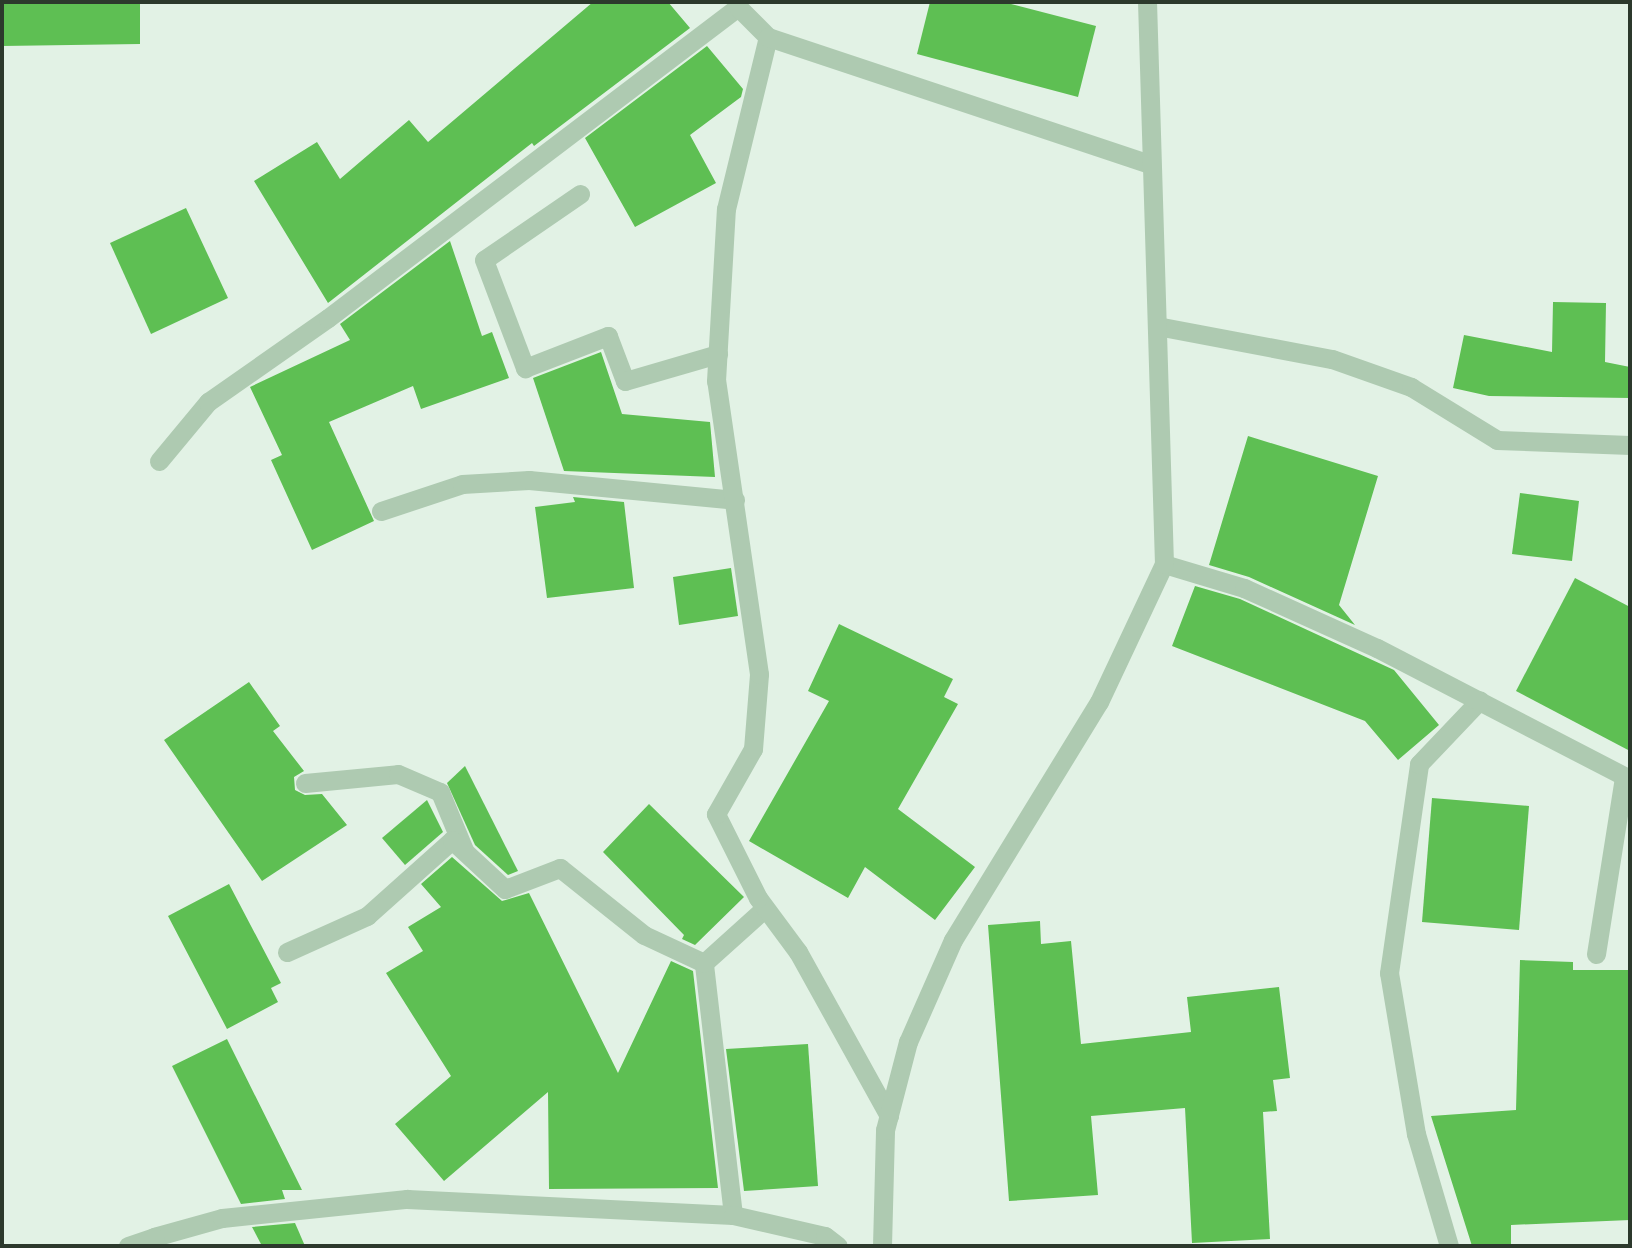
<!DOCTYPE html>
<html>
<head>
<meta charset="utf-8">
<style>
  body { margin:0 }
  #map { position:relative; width:1632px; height:1248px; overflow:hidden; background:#e2f2e5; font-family:"PT Sans Narrow",sans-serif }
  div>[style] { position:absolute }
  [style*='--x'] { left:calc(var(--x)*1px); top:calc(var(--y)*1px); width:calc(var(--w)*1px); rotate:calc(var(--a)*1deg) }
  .building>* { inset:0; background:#5ebf53 }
  .service>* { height:19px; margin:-9.5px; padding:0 9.5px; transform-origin:9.5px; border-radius:9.5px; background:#aecab1 }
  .minor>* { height:19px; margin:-9.5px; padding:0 9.5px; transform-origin:9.5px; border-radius:9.5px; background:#aecab1 }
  span { translate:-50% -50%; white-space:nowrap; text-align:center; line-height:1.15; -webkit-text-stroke:6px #eefaf0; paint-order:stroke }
  .frame { position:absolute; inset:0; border:4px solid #2c392c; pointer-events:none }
</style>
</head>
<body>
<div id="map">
  <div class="building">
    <div style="clip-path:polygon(2px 2px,140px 2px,140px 44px,2px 46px)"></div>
    <div style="clip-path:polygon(593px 2px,668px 2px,690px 28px,534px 146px,532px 143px,328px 303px,254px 181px,317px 142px,340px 179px,409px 120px,428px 142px)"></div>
    <div style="clip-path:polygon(930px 2px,1003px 2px,1096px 26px,1078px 97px,917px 54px)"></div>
    <div style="clip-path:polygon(707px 46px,743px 89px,741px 97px,690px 135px,716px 183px,635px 227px,585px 138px)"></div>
    <div style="clip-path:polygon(186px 208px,228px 298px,151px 334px,110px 243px)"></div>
    <div style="clip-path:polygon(450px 241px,482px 336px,492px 332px,509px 378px,421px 409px,413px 386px,329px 422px,374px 521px,312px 550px,271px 460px,282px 455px,250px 387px,350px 340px,340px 324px)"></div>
    <div style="clip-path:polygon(1553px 302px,1606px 303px,1605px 362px,1630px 367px,1630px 398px,1489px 396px,1453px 388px,1464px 335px,1552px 352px)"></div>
    <div style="clip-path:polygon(601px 352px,622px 414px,710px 422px,715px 477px,564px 471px,533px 378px)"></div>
    <div style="clip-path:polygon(1248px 436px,1378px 476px,1339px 605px,1355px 625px,1249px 577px,1209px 565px)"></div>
    <div style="clip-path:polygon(1520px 493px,1579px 501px,1572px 561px,1512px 554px)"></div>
    <div style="clip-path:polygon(573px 497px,624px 502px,634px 588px,547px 598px,535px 507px,575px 502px)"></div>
    <div style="clip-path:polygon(731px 568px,738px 616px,679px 625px,673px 577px)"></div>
    <div style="clip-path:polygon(1575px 578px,1630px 607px,1630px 751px,1516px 691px)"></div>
    <div style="clip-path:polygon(1195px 586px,1240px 599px,1394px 670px,1439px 725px,1398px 760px,1365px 721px,1172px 646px)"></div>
    <div style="clip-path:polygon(839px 624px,953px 679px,944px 697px,958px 704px,898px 809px,975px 867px,935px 920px,865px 867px,848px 898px,749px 841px,829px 701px,808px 691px)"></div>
    <div style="clip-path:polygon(249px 682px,280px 726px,273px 731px,304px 771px,294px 777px,295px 790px,305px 795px,322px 794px,347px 825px,262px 881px,164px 740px)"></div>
    <div style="clip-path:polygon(465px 766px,518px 871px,508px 875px,475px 845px,447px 783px)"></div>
    <div style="clip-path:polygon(1432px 798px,1529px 806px,1519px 930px,1422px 922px)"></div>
    <div style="clip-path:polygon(427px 800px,443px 832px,405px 865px,382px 838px)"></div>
    <div style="clip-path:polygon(649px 804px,744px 897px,695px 945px,682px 939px,684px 935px,603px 852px)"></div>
    <div style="clip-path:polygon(452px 857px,502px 901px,529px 893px,618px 1073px,671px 961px,693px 971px,718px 1188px,549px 1189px,548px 1092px,444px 1181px,395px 1124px,451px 1076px,386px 973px,423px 951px,408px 927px,441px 907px,421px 884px)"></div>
    <div style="clip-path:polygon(229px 884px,281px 983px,271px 988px,278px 1002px,227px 1029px,168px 916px)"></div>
    <div style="clip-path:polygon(1040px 921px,1041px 944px,1071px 941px,1081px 1044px,1191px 1032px,1187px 997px,1279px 987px,1290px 1078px,1273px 1080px,1277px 1111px,1263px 1112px,1270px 1239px,1192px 1243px,1185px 1108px,1091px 1116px,1098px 1195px,1009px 1201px,988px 925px)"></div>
    <div style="clip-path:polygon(1520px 960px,1573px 962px,1573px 970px,1630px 970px,1630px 1220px,1511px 1225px,1511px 1246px,1472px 1246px,1431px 1116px,1516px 1110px)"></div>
    <div style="clip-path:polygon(227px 1039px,302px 1190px,282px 1190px,285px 1199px,241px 1204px,172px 1066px)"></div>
    <div style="clip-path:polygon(808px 1044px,818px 1186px,744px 1191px,726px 1049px)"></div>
    <div style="clip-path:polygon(295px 1223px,305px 1246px,262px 1246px,252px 1227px)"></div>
  </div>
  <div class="service">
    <div style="--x:580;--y:194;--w:116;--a:145.5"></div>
    <div style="--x:484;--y:260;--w:116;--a:69.2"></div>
    <div style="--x:525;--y:368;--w:89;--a:-21.1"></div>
    <div style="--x:608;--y:336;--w:48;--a:69.3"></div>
    <div style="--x:625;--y:381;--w:97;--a:-16.2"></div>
    <div style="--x:1157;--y:326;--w:178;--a:10.7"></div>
    <div style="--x:1332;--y:359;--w:84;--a:19.5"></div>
    <div style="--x:1411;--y:387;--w:101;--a:31.6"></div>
    <div style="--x:1497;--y:440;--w:133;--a:2.2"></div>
    <div style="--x:159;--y:461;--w:77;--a:-50.3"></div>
    <div style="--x:208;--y:402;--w:146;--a:-35"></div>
    <div style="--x:328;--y:318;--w:515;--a:-37.18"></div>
    <div style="--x:738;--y:7;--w:42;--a:45"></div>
    <div style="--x:381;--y:511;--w:85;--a:-18.4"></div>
    <div style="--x:462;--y:484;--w:67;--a:-3.4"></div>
    <div style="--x:529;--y:480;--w:207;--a:5.5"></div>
    <div style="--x:305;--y:783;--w:93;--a:-5.5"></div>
    <div style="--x:398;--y:774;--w:46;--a:23.2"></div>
    <div style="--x:440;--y:792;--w:63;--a:67.5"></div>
    <div style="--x:287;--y:952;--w:88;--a:-24.2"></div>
    <div style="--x:367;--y:916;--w:114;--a:-41.8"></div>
    <div style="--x:452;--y:840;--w:72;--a:42.8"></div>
    <div style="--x:505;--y:889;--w:59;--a:-20.9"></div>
    <div style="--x:560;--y:868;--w:107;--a:38.6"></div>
    <div style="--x:644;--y:935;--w:66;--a:25"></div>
    <div style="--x:1596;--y:954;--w:179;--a:-81"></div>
    <div style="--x:733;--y:1215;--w:254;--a:-96.6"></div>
    <div style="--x:704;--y:963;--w:82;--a:-42"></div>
    <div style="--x:154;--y:1237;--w:71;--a:-15.6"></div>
    <div style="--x:222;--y:1218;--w:186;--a:-5.9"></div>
    <div style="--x:407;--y:1199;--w:326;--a:2.8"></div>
    <div style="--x:733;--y:1215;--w:94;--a:12.9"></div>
    <div style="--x:825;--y:1236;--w:16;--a:38"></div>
    <div style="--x:1449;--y:1246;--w:117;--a:-106.4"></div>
    <div style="--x:1416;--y:1134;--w:163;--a:-99.5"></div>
    <div style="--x:1389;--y:973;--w:211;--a:-81.8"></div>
    <div style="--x:1419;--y:764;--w:88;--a:-46.4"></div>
  </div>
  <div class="minor">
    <div style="--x:1164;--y:564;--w:84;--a:16.7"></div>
    <div style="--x:1244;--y:588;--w:146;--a:24.3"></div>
    <div style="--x:1377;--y:648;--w:285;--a:27.4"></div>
    <div style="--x:889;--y:1116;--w:188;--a:-119"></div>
    <div style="--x:798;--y:952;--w:67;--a:-126.5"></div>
    <div style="--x:758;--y:898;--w:94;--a:-116.6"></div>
    <div style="--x:716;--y:814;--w:75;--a:-60.4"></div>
    <div style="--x:753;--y:749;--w:75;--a:-85.4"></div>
    <div style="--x:759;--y:674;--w:296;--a:-98.3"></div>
    <div style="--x:716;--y:381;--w:172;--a:-86.7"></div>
    <div style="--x:726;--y:209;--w:177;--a:-76.3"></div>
    <div style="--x:768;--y:37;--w:403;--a:18.4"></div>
    <div style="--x:128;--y:1246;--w:28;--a:-19"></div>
    <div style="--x:882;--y:1246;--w:116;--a:-88.5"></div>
    <div style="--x:885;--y:1130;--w:91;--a:-75.4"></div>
    <div style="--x:908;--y:1042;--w:111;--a:-66.2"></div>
    <div style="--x:953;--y:940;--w:279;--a:-58.5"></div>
    <div style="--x:1099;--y:702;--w:153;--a:-64.8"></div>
    <div style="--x:1164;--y:564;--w:562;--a:-91.73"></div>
  </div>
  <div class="frame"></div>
</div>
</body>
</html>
